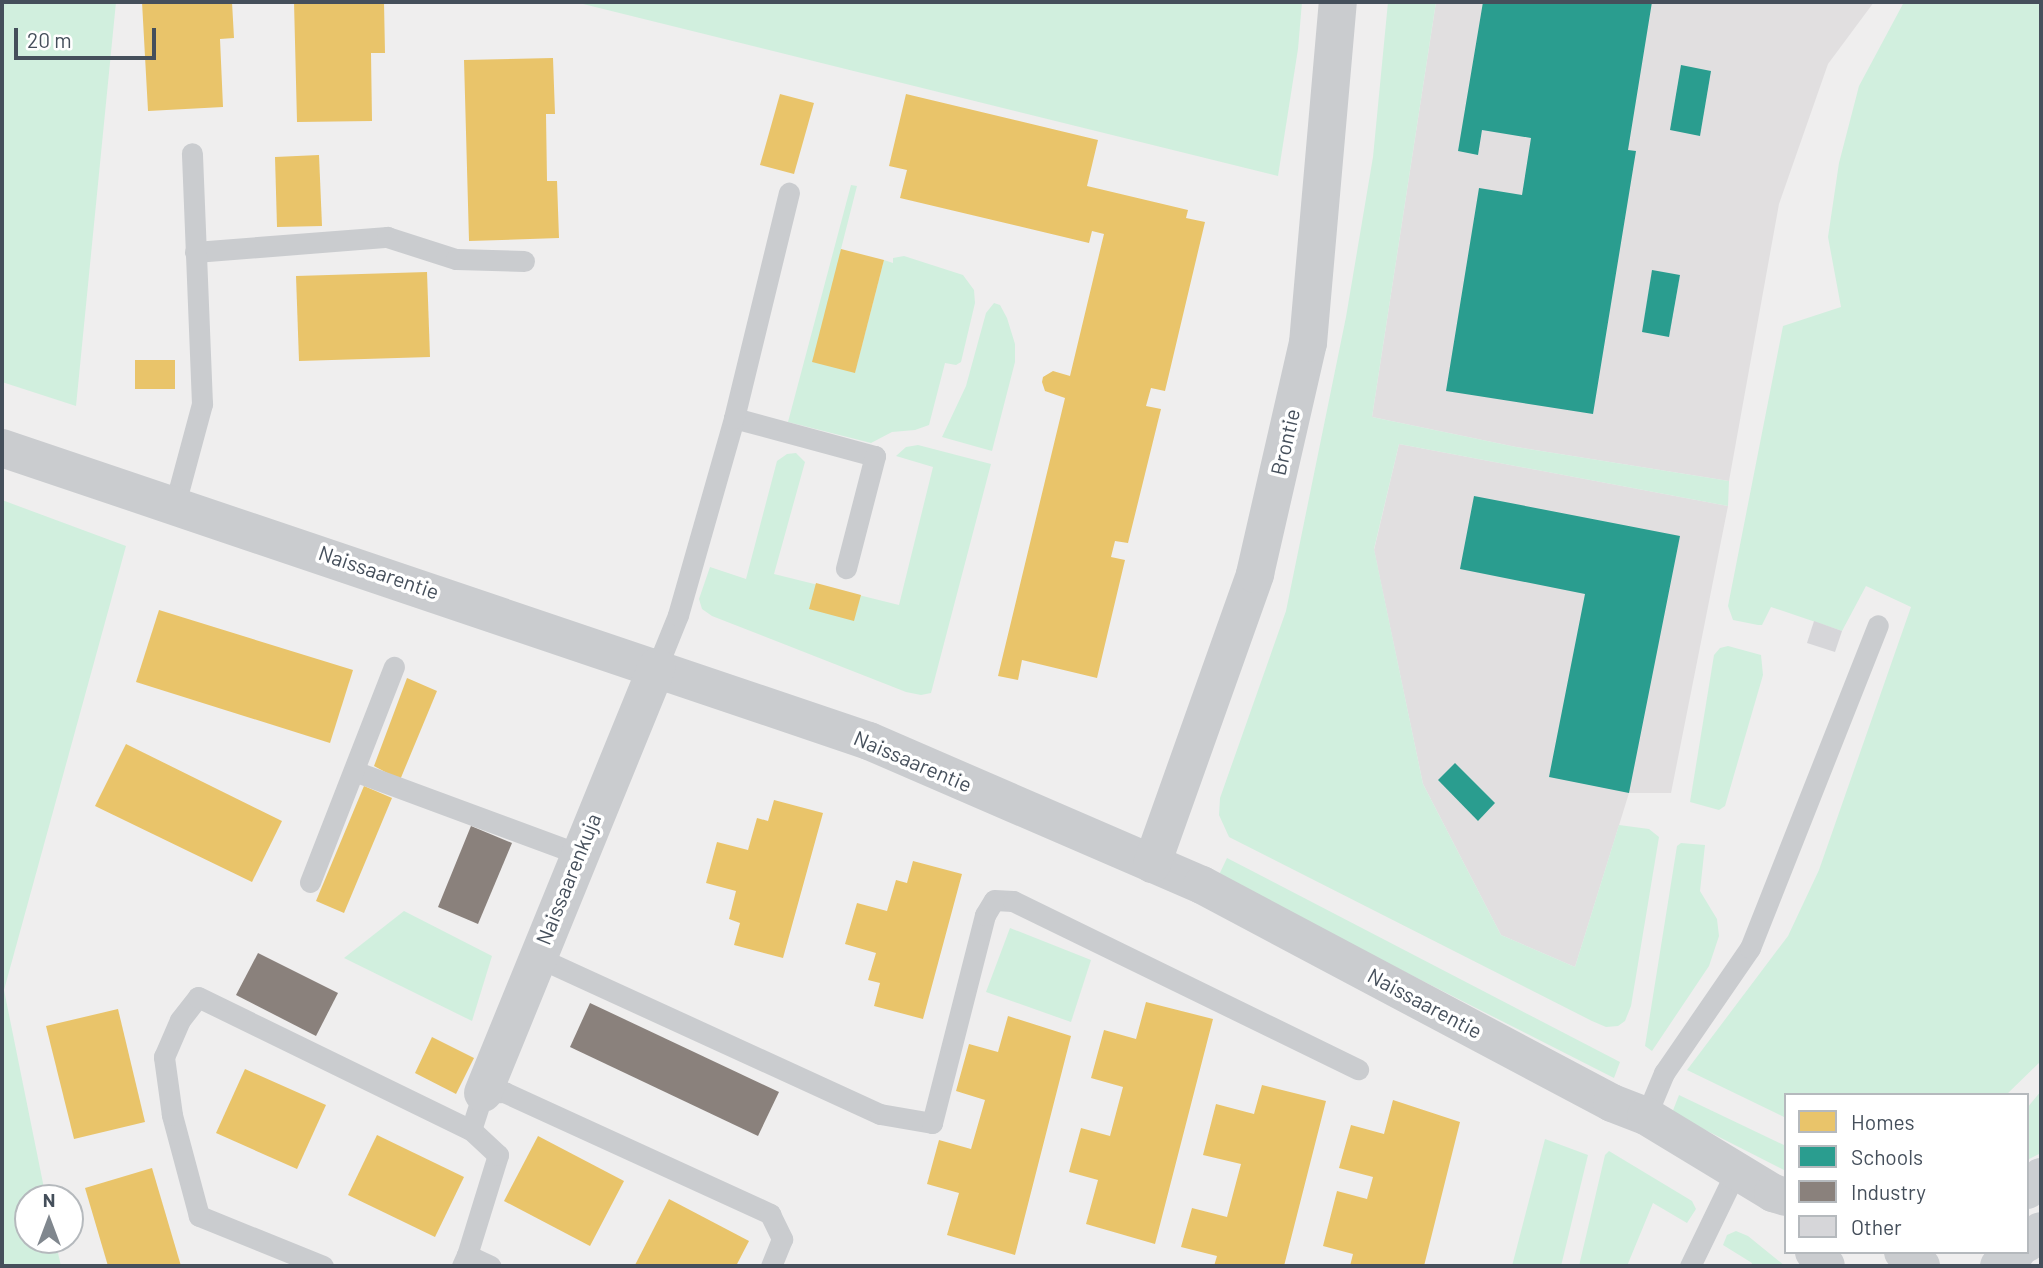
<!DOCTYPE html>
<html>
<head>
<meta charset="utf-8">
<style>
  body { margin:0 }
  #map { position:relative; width:2043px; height:1268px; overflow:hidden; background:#efeeee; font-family:Barlow,sans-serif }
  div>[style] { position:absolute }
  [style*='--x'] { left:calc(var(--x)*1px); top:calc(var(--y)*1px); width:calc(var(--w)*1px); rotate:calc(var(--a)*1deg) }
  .education>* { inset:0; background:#e1dfe0 }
  .green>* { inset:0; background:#d1efde }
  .homes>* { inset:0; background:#e9c46a }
  .schools>* { inset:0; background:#2a9d8f }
  .industry>* { inset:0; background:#8a817c }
  .building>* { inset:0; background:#d6d6d9 }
  .lane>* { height:21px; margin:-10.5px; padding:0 10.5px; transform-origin:10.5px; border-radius:10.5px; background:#cacccf }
  .street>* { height:38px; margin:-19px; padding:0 19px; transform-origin:19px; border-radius:19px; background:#cacccf }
  .secondary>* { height:38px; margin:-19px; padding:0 19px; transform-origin:19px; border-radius:19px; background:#cbced1 }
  span { translate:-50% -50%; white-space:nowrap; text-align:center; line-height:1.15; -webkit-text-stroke:7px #fff; paint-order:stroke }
  .street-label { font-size:21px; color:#454f5b }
  .frame { position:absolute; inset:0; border:4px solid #454f5b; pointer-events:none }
  .legend { position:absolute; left:1784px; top:1093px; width:245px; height:161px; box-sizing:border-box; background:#fff; border:2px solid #b5b9bd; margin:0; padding:9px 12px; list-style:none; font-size:21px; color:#454f5b }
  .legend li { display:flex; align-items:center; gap:14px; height:35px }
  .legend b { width:35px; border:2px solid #b5b9bd }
  .north { position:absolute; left:14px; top:1184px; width:70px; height:70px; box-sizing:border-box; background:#fff; border:2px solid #b5b9bd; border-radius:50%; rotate:0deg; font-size:19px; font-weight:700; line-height:28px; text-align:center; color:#454f5b }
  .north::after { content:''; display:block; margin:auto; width:24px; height:32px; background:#80878e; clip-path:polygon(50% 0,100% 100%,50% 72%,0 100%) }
  .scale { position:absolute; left:14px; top:28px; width:142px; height:32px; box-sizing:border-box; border:4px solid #454f5b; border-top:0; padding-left:9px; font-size:21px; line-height:24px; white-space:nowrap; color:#454f5b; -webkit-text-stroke:5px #fff; paint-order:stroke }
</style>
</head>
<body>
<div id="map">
  <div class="education">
    <div style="clip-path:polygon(1436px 2px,1874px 2px,1828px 64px,1779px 204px,1729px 481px,1516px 447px,1372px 417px)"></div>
    <div style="clip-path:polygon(1399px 444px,1728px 506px,1671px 793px,1629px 793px,1575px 967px,1501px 935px,1423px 784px,1374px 550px)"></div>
  </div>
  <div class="green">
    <div style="clip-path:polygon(2px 2px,116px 2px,76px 406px,2px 382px)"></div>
    <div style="clip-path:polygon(575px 2px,1302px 2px,1298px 49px,1278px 176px)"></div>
    <div style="clip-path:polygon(1388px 2px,1436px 2px,1372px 417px,1516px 447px,1729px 481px,1728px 506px,1399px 444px,1374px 549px,1423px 784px,1501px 935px,1575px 967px,1619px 825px,1649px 829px,1659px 837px,1631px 1006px,1625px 1021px,1618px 1026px,1606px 1027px,1592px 1021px,1229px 837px,1219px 815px,1220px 798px,1286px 611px,1346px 317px,1373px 157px)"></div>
    <div style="clip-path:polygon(1904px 2px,2041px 2px,2041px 1061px,2006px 1095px,1786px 1095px,1786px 1118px,1687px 1070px,1788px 936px,1819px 870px,1911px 607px,1866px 586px,1842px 631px,1771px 607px,1762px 625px,1758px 625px,1733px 620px,1728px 606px,1783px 326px,1841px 307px,1828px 237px,1839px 163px,1859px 86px)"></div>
    <div style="clip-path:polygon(851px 185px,857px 186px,841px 249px,855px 372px,884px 260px,893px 263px,893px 258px,904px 256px,963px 275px,974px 290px,975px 303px,961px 362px,956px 365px,945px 363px,929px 425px,915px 430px,892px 432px,871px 443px,788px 422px)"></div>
    <div style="clip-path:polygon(994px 303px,1000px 305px,1007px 318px,1015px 344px,1015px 362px,992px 451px,942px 437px,966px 386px,986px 313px)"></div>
    <div style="clip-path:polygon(918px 445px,991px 464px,931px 693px,921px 695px,906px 692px,712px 616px,702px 609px,699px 599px,710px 567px,746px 579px,777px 461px,787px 454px,796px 453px,805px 462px,774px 574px,899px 605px,933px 467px,896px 456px,906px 447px)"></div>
    <div style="clip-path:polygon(2px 500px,126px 546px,4px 990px,46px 1198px,28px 1198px,28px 1240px,55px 1240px,61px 1266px,2px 1266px)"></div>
    <div style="clip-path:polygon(1728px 646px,1761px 655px,1763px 675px,1725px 806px,1719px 810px,1690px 802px,1714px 655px,1720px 648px)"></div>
    <div style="clip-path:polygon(1681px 843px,1705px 845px,1700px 891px,1717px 919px,1719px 936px,1709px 966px,1652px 1051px,1645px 1046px,1677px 846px)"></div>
    <div style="clip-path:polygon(1227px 858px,1620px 1062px,1614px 1078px,1218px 877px)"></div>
    <div style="clip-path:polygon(404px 911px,492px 956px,472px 1021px,344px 958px)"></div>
    <div style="clip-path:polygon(1010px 928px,1091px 960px,1071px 1022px,986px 992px)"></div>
    <div style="clip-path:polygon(2041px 1091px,2041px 1153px,2027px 1160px,2027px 1108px)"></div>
    <div style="clip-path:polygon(1679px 1095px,1786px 1146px,1786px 1171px,1672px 1113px)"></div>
    <div style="clip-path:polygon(1545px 1139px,1588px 1155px,1561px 1266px,1512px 1266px)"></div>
    <div style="clip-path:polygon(1609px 1151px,1692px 1201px,1696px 1209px,1687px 1223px,1653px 1203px,1627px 1266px,1579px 1266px,1605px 1155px)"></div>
    <div style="clip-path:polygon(1736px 1231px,1748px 1236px,1785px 1266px,1751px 1266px,1752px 1263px,1723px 1245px,1727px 1235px)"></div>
  </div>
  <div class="homes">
    <div style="clip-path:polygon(142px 2px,232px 2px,234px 38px,220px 39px,223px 107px,148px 111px)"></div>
    <div style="clip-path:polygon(294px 2px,384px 2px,385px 53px,371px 53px,372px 121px,297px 122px)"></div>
    <div style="clip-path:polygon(553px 58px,555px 114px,546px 114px,547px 181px,557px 181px,559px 238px,469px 241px,464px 60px)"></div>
    <div style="clip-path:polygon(780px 94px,814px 103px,794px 174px,760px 165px)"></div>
    <div style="clip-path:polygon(906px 94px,1098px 140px,1087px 186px,1188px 210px,1186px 218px,1205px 222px,1165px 391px,1151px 388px,1146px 406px,1161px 409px,1128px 543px,1115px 541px,1111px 557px,1125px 560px,1097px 678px,1022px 660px,1018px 680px,998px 676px,1065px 398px,1045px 391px,1042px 382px,1043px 377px,1053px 371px,1070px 376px,1104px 234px,1092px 231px,1089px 243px,900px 198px,907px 170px,889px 166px)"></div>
    <div style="clip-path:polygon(319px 155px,322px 226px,277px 227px,275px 157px)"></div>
    <div style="clip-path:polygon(841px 249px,884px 260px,855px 373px,812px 362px)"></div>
    <div style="clip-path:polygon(427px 272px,430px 357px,299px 361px,296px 276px)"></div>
    <div style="clip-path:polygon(135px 360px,175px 360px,175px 389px,135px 389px)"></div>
    <div style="clip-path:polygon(816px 583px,861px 595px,854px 621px,809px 609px)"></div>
    <div style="clip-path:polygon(159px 610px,353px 670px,330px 743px,136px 682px)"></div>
    <div style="clip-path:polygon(407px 678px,437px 691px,400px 780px,374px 766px)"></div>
    <div style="clip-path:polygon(126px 744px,282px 821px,252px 882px,95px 806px)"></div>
    <div style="clip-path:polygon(364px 786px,392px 798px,344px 913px,316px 901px)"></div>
    <div style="clip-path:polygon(774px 800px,823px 813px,783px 958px,734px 945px,740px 923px,729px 919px,736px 891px,706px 883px,717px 842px,748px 850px,757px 818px,768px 821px)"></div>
    <div style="clip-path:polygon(913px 861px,962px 874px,923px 1019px,874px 1006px,880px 983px,868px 980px,876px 953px,845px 944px,857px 903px,887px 911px,896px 880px,907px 883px)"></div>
    <div style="clip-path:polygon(1146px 1002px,1213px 1019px,1155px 1244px,1086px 1224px,1098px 1180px,1069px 1172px,1081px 1128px,1110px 1136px,1123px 1087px,1091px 1078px,1104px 1030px,1136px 1039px)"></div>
    <div style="clip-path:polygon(118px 1009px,145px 1122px,74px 1139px,46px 1026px)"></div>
    <div style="clip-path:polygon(1008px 1016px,1071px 1036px,1015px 1255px,947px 1235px,959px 1193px,927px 1184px,939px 1140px,971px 1149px,985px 1100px,956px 1091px,969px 1044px,998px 1052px)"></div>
    <div style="clip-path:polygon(432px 1037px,474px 1058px,456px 1094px,415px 1073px)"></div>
    <div style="clip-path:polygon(245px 1069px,326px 1105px,297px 1169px,216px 1133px)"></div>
    <div style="clip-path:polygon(1262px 1085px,1326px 1101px,1284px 1266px,1214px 1266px,1217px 1256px,1181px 1247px,1192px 1208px,1227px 1217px,1241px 1164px,1203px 1155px,1216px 1104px,1254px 1114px)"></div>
    <div style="clip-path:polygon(1393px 1100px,1460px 1122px,1424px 1266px,1350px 1266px,1353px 1254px,1323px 1246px,1337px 1191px,1367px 1199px,1373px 1177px,1339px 1168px,1351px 1125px,1384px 1134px)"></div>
    <div style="clip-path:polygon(377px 1135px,464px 1177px,435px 1237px,348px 1195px)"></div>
    <div style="clip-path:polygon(538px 1136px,624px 1181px,590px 1246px,504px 1201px)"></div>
    <div style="clip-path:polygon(152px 1168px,181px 1266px,108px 1266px,85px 1188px)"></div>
    <div style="clip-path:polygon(669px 1199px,749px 1241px,736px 1266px,635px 1265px)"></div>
  </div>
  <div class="schools">
    <div style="clip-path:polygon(1483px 2px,1652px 2px,1628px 150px,1636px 151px,1593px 414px,1446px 391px,1479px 188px,1522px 195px,1531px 138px,1482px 130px,1478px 155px,1458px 151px)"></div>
    <div style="clip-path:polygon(1681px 65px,1711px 71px,1700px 136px,1670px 130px)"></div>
    <div style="clip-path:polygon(1652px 270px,1680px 275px,1669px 337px,1642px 332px)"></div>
    <div style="clip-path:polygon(1474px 496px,1680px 536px,1629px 793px,1549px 777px,1585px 594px,1460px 569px)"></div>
    <div style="clip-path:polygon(1455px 763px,1495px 803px,1478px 821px,1438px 780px)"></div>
  </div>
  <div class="industry">
    <div style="clip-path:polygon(471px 826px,512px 843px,478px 924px,438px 907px)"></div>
    <div style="clip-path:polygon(258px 953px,338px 993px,316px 1036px,236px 995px)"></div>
    <div style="clip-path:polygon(590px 1003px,779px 1092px,758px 1136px,570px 1047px)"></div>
  </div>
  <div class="building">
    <div style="clip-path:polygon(1814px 621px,1842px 631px,1835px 652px,1807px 643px)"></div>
  </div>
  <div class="lane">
    <div style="--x:195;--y:252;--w:193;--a:-4.5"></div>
    <div style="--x:387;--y:237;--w:72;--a:17.7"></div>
    <div style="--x:456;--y:259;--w:68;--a:1.7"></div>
    <div style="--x:734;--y:418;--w:146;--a:15.1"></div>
    <div style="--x:875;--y:456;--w:116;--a:104.5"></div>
    <div style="--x:175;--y:504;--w:104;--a:-74.9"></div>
    <div style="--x:202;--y:404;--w:251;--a:-92.3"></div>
    <div style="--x:657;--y:667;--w:56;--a:-68"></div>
    <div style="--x:678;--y:615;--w:205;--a:-74.1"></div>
    <div style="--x:734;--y:418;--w:232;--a:-76.3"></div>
    <div style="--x:354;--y:771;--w:239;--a:20.3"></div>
    <div style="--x:310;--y:882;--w:231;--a:-68.7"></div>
    <div style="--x:537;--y:957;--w:377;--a:24.6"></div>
    <div style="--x:880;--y:1114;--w:53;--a:9.8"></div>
    <div style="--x:932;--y:1123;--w:215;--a:-75.7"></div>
    <div style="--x:985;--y:915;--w:17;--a:-59"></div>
    <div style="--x:994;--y:900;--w:19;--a:3"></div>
    <div style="--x:1013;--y:901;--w:384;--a:26"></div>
    <div style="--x:1646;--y:1116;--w:47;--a:-67.3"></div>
    <div style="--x:1664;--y:1073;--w:152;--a:-55.5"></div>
    <div style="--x:1750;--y:948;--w:347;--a:-68.4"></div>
    <div style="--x:467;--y:1255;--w:105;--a:-72.8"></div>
    <div style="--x:498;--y:1155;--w:37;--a:-137"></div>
    <div style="--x:323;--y:1266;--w:134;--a:-158"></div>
    <div style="--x:199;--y:1216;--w:105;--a:-105"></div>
    <div style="--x:172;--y:1115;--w:59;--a:-97.9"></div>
    <div style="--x:164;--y:1057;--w:40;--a:-66.6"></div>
    <div style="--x:180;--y:1020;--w:29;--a:-52"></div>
    <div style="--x:198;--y:997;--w:304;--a:26"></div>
    <div style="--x:471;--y:1130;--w:39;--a:-72"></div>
    <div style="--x:483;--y:1093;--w:21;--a:-3"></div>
    <div style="--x:504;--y:1092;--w:293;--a:24.6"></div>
    <div style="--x:770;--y:1214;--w:28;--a:64"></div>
    <div style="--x:782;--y:1239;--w:29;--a:112"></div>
    <div style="--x:462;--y:1266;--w:12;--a:-66"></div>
    <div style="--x:467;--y:1255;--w:26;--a:25"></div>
    <div style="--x:1690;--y:1266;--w:108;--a:-64.1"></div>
  </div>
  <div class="street">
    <div style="--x:2;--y:448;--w:915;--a:18.67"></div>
    <div style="--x:869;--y:741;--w:363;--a:23.4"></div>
    <div style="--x:1202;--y:885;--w:464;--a:28"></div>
    <div style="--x:1612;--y:1103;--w:36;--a:21"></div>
    <div style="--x:1646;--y:1116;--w:149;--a:31.2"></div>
    <div style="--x:1773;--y:1193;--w:14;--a:17"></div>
    <div style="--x:1152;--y:864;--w:308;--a:-70.4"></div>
    <div style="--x:1255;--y:574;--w:237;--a:-77.1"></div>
    <div style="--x:1308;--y:343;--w:342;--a:-85"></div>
    <div style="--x:483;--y:1093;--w:460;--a:-67.8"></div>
    <div style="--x:1814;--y:1252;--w:18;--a:49"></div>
    <div style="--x:1903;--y:1252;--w:23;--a:38"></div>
  </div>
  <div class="secondary">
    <div style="--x:2027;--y:1190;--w:19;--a:-43"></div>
    <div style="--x:2027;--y:1243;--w:18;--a:-41"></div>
    <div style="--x:1999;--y:1266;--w:22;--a:-39"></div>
  </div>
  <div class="street-label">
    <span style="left:1285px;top:442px;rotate:-77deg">Brontie</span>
    <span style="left:379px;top:572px;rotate:19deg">Naissaarentie</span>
    <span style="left:913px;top:761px;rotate:23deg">Naissaarentie</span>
    <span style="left:568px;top:879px;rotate:-68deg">Naissaarenkuja</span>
    <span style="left:1425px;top:1003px;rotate:28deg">Naissaarentie</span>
  </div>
  <div class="frame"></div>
  <ul class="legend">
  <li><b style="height:19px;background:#e9c46a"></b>Homes</li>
  <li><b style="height:19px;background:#2a9d8f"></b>Schools</li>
  <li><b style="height:19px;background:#8a817c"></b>Industry</li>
  <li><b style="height:19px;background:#d6d6d9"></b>Other</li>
  </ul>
  <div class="north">N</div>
  <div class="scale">20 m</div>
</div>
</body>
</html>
